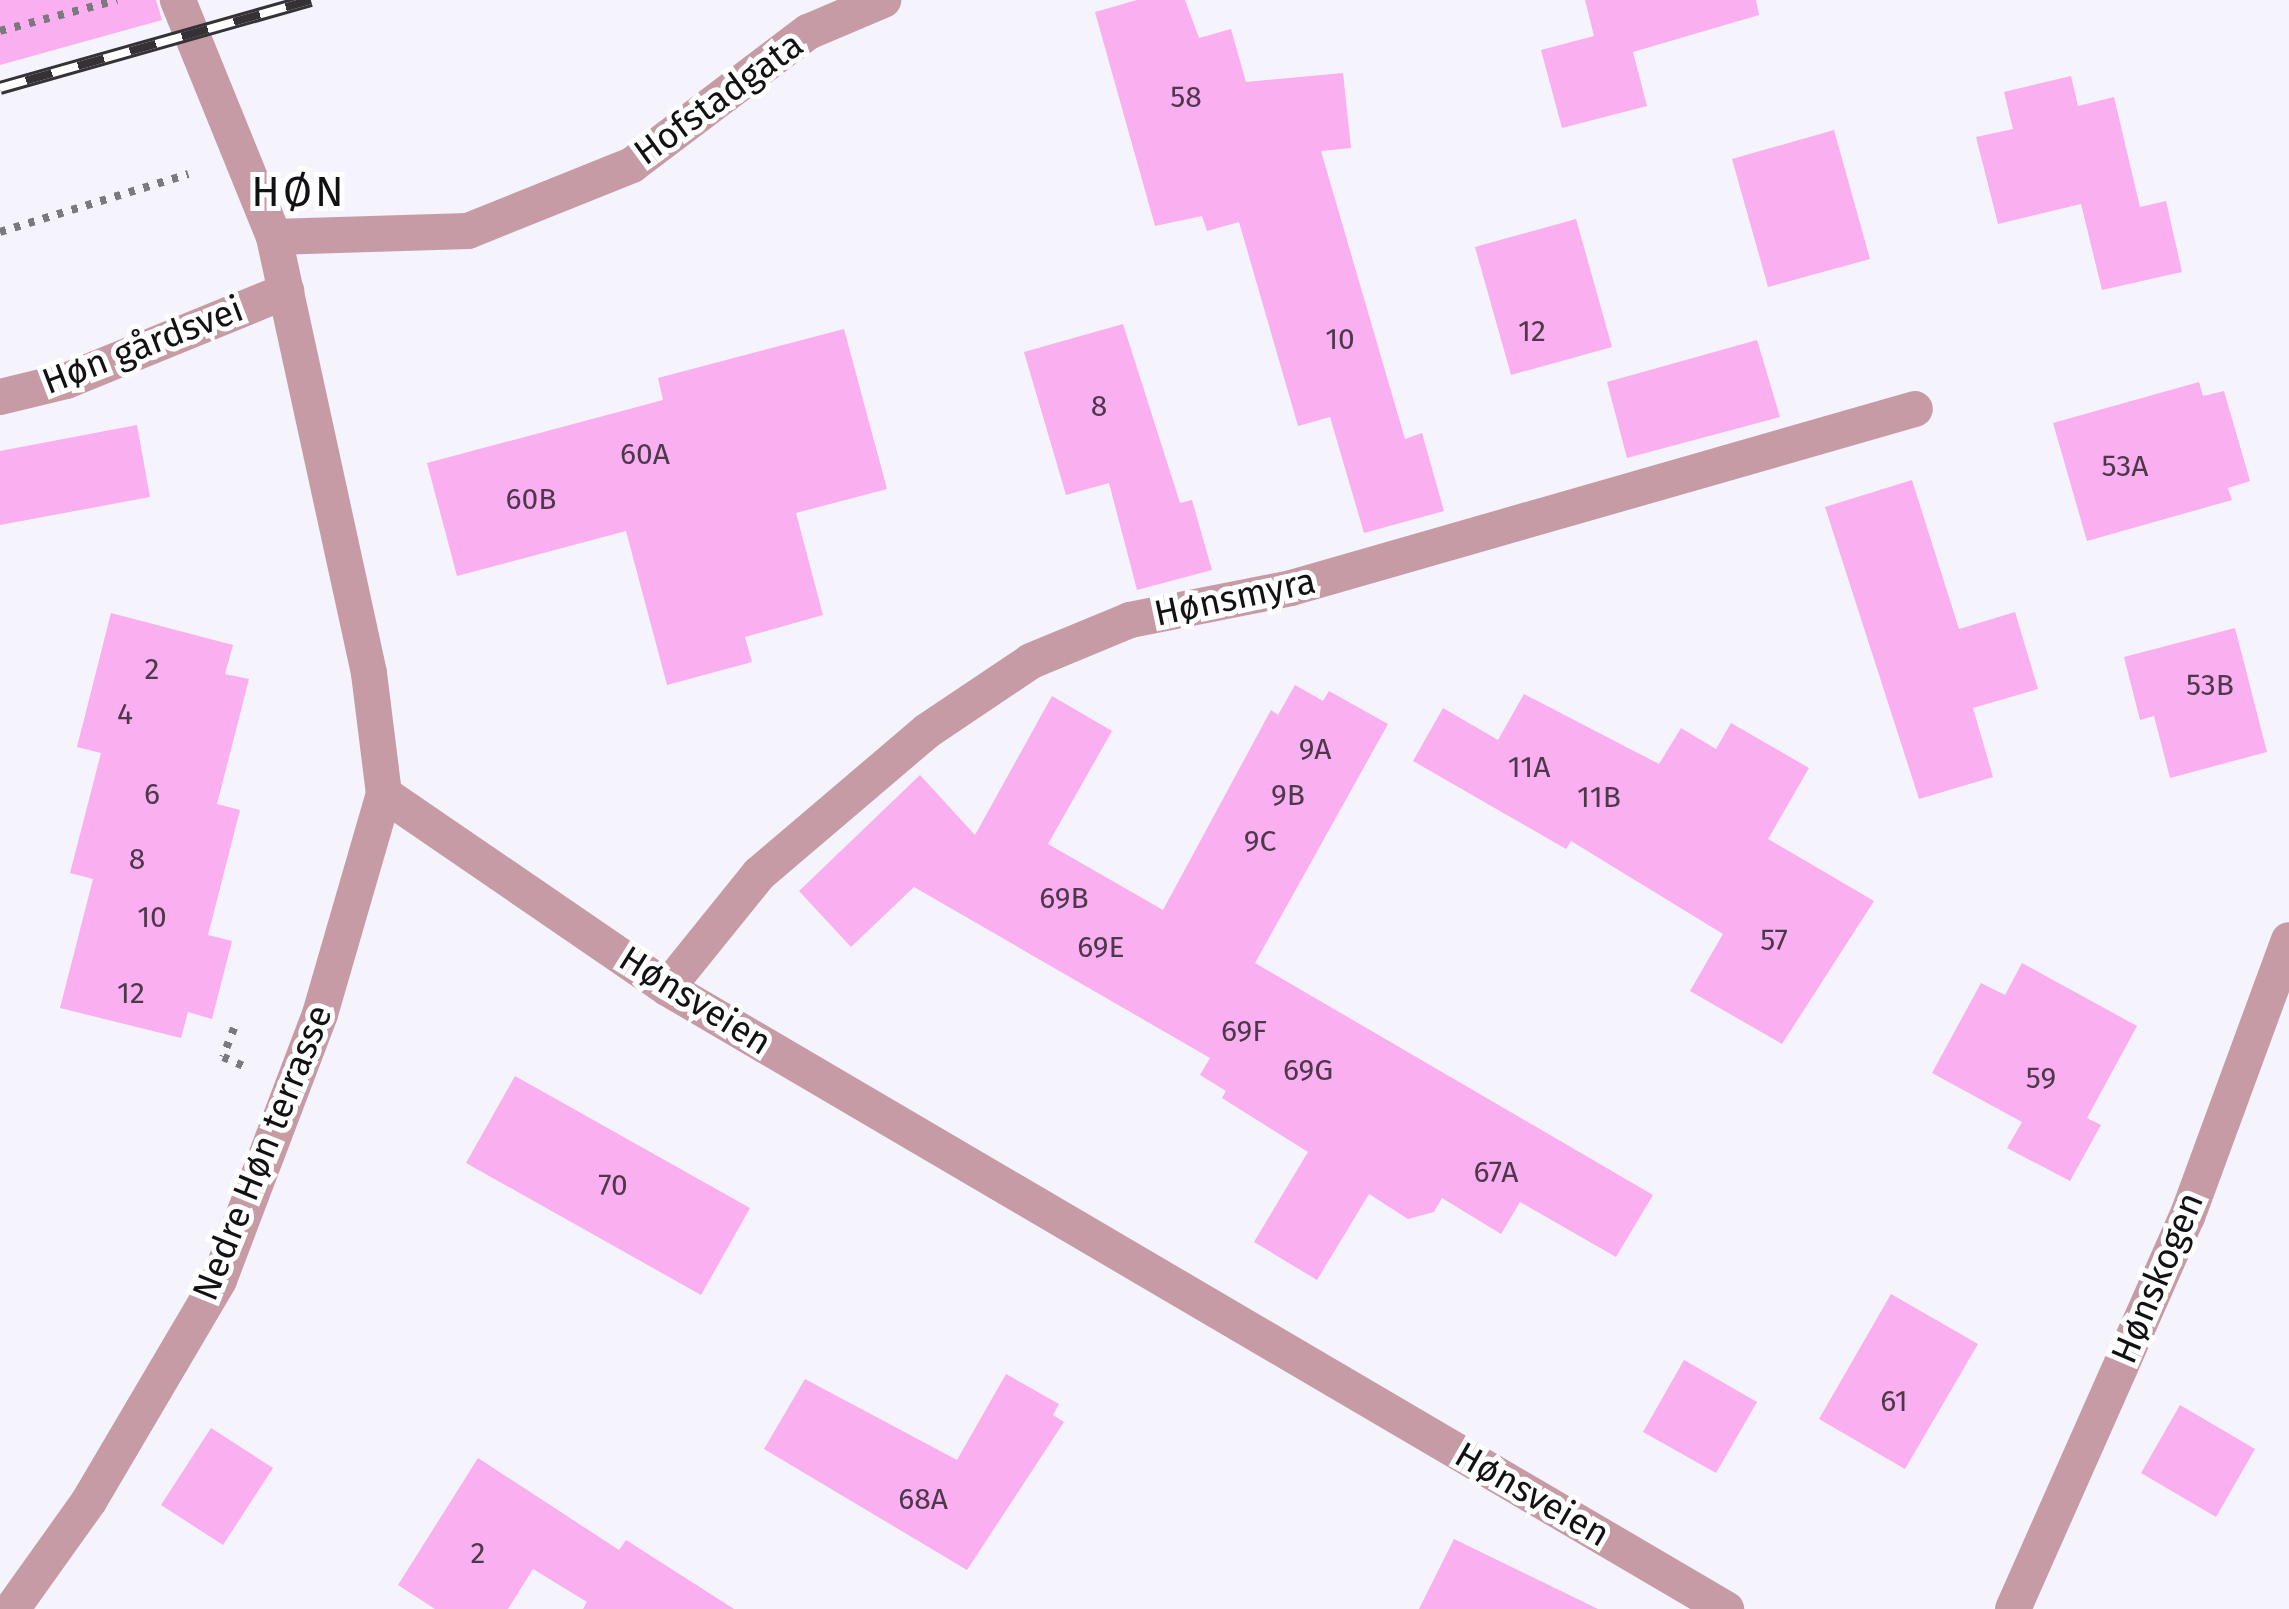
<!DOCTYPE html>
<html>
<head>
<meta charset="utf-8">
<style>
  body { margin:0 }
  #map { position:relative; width:2289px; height:1609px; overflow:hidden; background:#f5f3fb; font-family:"Fira Sans",sans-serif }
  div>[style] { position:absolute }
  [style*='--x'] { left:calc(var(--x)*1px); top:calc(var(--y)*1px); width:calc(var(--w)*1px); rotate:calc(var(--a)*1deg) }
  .building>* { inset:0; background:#f9aff0 }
  .path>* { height:8px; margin-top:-4px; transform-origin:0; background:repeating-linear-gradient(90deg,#7b797f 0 6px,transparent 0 15px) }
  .minor>* { height:36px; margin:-18px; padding:0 18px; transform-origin:18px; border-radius:18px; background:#c79ba5 }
  .rail>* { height:14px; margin-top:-7px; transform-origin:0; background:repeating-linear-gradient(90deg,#fff 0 27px,#343236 0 54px); box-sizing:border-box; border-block:3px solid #343236 }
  span { translate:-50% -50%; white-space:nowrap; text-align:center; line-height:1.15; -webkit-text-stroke:10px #fff; paint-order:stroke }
  .number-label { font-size:30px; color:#4c384b }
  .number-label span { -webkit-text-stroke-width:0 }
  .street-label { font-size:36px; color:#121114 }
  .quarter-label { font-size:42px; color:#121114; letter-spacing:3px }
</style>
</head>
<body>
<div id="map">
  <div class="building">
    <div style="clip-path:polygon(0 0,156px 0,162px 20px,0 65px)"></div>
    <div style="clip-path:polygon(1137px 0,1185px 0,1199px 38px,1231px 29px,1246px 82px,1343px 73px,1351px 148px,1321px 151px,1405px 439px,1422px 433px,1444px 511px,1364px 533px,1330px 417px,1298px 426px,1239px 222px,1207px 231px,1202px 216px,1155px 226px,1095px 12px)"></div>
    <div style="clip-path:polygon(1585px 0,1756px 0,1759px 15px,1633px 52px,1647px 106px,1562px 128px,1541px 50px,1594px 36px)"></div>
    <div style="clip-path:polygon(2071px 76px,2078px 106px,2114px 97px,2140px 207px,2166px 201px,2182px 272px,2102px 290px,2081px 204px,1998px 224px,1976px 137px,2013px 129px,2004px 92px)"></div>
    <div style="clip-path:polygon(1834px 130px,1870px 259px,1768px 287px,1732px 159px)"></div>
    <div style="clip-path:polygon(1576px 219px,1612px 347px,1511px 375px,1475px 247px)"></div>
    <div style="clip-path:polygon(1123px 324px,1180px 503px,1192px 500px,1212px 570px,1137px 590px,1109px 483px,1066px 495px,1024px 352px)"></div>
    <div style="clip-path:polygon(844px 329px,887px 489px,796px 513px,823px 615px,745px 637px,752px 662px,667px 685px,626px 531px,457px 576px,427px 463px,663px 400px,658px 378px)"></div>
    <div style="clip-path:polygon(1757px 340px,1780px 417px,1627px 458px,1607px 382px)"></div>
    <div style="clip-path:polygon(2199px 382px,2203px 396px,2224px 391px,2250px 481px,2228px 488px,2232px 500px,2087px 541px,2053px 423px)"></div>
    <div style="clip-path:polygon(137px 425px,150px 497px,0 525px,0 451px)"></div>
    <div style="clip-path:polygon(1912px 480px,1959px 629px,2015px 612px,2038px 689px,1973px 708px,1993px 777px,1919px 799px,1825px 507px)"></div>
    <div style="clip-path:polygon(111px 613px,233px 645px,225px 674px,249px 679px,217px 804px,240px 810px,208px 935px,232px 941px,212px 1019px,188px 1012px,181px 1038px,60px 1008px,93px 879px,70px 873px,101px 753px,77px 747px)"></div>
    <div style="clip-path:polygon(2235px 628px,2267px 752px,2170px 778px,2154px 716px,2140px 720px,2124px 657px)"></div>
    <div style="clip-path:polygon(1295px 685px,1323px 701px,1329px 691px,1388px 724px,1255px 963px,1653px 1195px,1616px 1257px,1520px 1202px,1501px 1234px,1442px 1198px,1434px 1212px,1408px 1219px,1369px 1194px,1317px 1280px,1254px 1242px,1308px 1152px,1222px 1098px,1226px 1091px,1200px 1075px,1210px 1058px,914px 887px,851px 947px,799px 891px,920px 775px,975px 835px,1052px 696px,1112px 731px,1048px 844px,1163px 910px,1271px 710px,1278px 715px)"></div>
    <div style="clip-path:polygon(1524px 694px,1659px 764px,1681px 728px,1716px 749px,1731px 723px,1809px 768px,1768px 839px,1874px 901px,1782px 1044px,1690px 991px,1723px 934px,1571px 841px,1566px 849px,1413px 761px,1443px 708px,1498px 740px)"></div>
    <div style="clip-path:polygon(2022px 963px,2137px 1026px,2087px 1118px,2101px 1125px,2070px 1181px,2007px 1148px,2022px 1122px,1932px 1073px,1981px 983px,2005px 995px)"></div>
    <div style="clip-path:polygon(515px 1076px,750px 1208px,701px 1295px,466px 1163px)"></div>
    <div style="clip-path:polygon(1891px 1294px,1978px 1344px,1905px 1469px,1819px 1419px)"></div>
    <div style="clip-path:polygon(1684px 1360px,1757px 1402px,1716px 1473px,1643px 1432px)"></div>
    <div style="clip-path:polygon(1006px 1374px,1059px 1404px,1053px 1415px,1064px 1422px,967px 1570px,764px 1449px,805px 1379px,957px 1460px)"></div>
    <div style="clip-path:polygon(2180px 1405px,2255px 1449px,2216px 1517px,2141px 1473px)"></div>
    <div style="clip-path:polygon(211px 1428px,273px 1468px,223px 1545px,161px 1505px)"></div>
    <div style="clip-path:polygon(478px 1458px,619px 1550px,626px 1540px,734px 1609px,583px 1609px,587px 1602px,533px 1569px,508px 1609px,435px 1609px,398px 1585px)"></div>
    <div style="clip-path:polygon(1454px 1539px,1598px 1609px,1419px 1609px)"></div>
  </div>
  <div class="path">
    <div style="--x:0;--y:31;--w:121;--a:-14.8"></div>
    <div style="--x:0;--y:232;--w:197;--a:-17.1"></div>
    <div style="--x:234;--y:1028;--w:31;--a:111"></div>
    <div style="--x:223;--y:1057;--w:22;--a:24"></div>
  </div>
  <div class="minor">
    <div style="--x:274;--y:237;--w:194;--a:-1.8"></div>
    <div style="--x:468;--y:231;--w:177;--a:-21.9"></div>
    <div style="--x:632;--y:165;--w:221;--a:-37.1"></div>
    <div style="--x:808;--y:32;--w:82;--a:-23.1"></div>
    <div style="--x:0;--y:397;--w:68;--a:-13.6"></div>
    <div style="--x:66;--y:381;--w:238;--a:-22.2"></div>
    <div style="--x:384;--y:794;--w:343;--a:34.4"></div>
    <div style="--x:667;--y:988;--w:1228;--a:30.39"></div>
    <div style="--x:667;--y:988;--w:146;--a:-51.1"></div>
    <div style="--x:759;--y:874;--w:221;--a:-40.4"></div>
    <div style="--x:927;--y:731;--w:125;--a:-33.9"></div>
    <div style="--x:1031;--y:661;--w:107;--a:-22.5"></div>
    <div style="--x:1130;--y:620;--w:164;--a:-11.2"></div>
    <div style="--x:1291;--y:588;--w:649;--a:-16.01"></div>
    <div style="--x:12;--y:1609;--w:133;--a:-54.5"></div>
    <div style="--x:89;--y:1501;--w:256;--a:-59.5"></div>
    <div style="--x:219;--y:1280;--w:285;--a:-69.2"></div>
    <div style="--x:320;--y:1014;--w:229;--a:-73.8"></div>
    <div style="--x:384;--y:794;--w:122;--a:-97.1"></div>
    <div style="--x:369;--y:673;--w:446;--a:-102.3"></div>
    <div style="--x:274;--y:237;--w:256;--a:-112.1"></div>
    <div style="--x:2013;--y:1609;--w:429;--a:-66.1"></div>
    <div style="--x:2187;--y:1217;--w:295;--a:-69.8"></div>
  </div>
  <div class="rail">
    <div style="--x:0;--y:88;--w:323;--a:-15.8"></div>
  </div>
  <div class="number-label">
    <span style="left:1186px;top:97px">58</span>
    <span style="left:1532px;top:331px">12</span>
    <span style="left:1340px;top:339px">10</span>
    <span style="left:1099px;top:406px">8</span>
    <span style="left:645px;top:454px">60A</span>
    <span style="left:2125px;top:466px">53A</span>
    <span style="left:531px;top:499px">60B</span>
    <span style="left:152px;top:669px">2</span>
    <span style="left:2210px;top:685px">53B</span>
    <span style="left:125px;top:714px">4</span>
    <span style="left:1315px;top:749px">9A</span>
    <span style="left:1529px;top:767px">11A</span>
    <span style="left:152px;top:794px">6</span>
    <span style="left:1288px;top:795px">9B</span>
    <span style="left:1599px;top:797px">11B</span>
    <span style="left:1260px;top:841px">9C</span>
    <span style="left:137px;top:859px">8</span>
    <span style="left:1064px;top:898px">69B</span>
    <span style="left:152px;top:917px">10</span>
    <span style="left:1774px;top:940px">57</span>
    <span style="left:1101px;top:947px">69E</span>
    <span style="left:131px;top:993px">12</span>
    <span style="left:1244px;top:1031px">69F</span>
    <span style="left:1308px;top:1070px">69G</span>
    <span style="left:2041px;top:1078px">59</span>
    <span style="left:1496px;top:1172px">67A</span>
    <span style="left:613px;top:1185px">70</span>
    <span style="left:1894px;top:1401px">61</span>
    <span style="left:923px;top:1499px">68A</span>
    <span style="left:478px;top:1553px">2</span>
  </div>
  <div class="street-label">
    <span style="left:719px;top:99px;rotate:-36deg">Hofstadgata</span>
    <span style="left:143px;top:346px;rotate:-21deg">Høn gårdsvei</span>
    <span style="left:1235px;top:598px;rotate:-12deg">Hønsmyra</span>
    <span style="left:695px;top:1001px;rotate:32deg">Hønsveien</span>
    <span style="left:263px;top:1153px;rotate:-68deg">Nedre Høn terrasse</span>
    <span style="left:2158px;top:1278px;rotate:-67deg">Hønskogen</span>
    <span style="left:1532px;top:1495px;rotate:30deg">Hønsveien</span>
  </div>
  <div class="quarter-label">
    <span style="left:299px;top:192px">HØN</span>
  </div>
</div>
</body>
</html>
